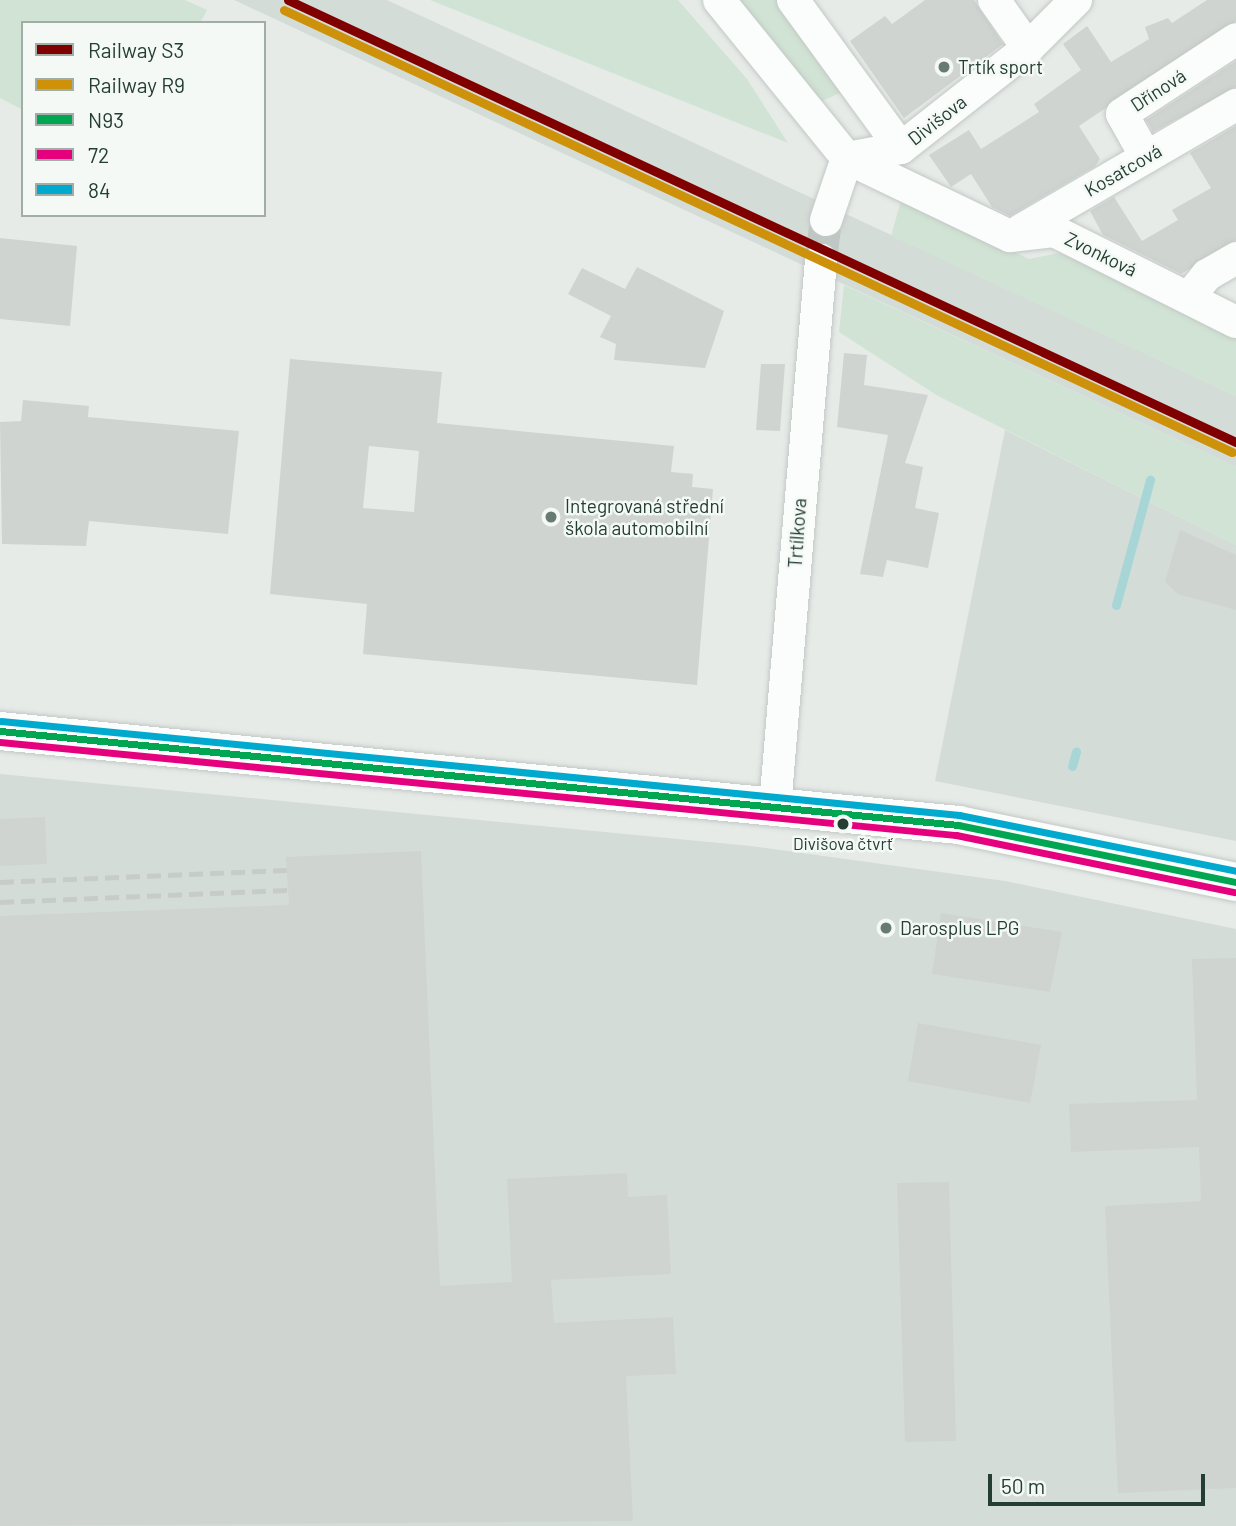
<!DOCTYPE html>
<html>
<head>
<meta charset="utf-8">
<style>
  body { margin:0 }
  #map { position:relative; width:1236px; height:1526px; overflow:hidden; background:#e6ebe8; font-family:Barlow,sans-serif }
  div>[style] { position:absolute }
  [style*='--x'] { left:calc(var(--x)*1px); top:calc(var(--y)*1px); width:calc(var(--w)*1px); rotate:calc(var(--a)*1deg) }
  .built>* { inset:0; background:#d4dcd8 }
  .green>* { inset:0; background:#d0e3d4 }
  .stream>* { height:9px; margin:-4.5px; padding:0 4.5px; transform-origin:4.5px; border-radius:4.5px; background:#a8d6d7 }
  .building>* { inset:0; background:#cfd4d1 }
  .street-tunnel>* { height:32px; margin-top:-16px; transform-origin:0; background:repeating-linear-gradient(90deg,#bfc8c4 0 32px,transparent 0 48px) }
  .roads { filter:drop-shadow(0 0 2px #c3c8c5) drop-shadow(0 0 2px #c3c8c5) }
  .street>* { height:32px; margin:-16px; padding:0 16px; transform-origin:16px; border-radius:16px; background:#fbfcfc }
  .secondary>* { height:38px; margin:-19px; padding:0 19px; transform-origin:19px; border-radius:19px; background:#fbfcfc }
  .rail>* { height:5px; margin-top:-2.5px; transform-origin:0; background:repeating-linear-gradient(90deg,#c7ccc9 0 14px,transparent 0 21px) }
  .bus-1>* { height:7px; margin:-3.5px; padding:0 3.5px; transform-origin:3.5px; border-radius:3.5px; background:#00a651 }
  .bus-2>* { height:7px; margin:-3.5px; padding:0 3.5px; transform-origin:3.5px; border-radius:3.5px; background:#e5007d }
  .bus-3>* { height:7px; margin:-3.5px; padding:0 3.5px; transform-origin:3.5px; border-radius:3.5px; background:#00a9ce }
  .rail-1>* { height:9px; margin:-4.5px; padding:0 4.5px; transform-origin:4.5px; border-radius:4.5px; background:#800000 }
  .rail-2>* { height:9px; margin:-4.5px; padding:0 4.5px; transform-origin:4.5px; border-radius:4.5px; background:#cd910a }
  .dots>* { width:19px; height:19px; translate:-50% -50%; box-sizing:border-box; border:4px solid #f4f9f6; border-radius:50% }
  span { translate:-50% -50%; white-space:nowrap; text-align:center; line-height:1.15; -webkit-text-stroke:5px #f4f9f6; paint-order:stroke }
  .bus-label { font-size:17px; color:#243e34 }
  .poi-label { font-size:19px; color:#243e34 }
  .left { translate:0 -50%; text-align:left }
  .street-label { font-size:19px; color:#243e34 }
  .legend { position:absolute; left:21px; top:21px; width:245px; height:196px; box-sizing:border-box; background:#f4f9f6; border:2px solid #a1aea8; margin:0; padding:9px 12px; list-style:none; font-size:21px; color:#243e34 }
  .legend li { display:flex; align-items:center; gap:14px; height:35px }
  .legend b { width:35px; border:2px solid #a1aea8 }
  .scale { position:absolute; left:988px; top:1474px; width:217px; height:32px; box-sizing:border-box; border:4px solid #243e34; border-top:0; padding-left:9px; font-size:21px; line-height:24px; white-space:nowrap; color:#243e34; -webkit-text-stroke:5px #f4f9f6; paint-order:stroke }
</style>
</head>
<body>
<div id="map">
  <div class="built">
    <div style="clip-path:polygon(234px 0,387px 0,510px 57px,1236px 396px,1236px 467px)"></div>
    <div style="clip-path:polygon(1005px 430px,1236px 545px,1236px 841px,935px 781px)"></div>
    <div style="clip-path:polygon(0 774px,751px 846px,1005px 881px,1236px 929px,1236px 1526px,0 1526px)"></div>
  </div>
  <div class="green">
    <div style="clip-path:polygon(0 0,185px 0,207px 10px,200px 23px,23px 23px,23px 110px,0 98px)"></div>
    <div style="clip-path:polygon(430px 0,678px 0,747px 79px,788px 143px)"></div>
    <div style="clip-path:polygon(738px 0,786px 0,845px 91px,819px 102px)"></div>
    <div style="clip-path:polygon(902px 197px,1029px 259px,1059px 253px,1201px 311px,1236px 335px,1236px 396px,891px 236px)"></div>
    <div style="clip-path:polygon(844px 285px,1236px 467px,1236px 545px,938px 396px,839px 332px)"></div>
  </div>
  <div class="stream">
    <div style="--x:1116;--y:605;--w:130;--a:-74.8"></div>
    <div style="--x:1072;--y:766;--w:15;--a:-74"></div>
  </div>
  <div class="building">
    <div style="clip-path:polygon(925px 0,974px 0,1003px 44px,904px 118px,850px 41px,885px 16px,892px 24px)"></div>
    <div style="clip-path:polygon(1207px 0,1236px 0,1236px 21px,1079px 126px,1100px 159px,1095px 166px,1010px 216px,992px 207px,971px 174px,951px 187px,929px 155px,969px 130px,981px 149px,1039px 112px,1034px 104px,1081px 70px,1063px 44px,1087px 26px,1111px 62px,1149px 39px,1145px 27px,1168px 18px,1172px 23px)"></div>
    <div style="clip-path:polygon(1236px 61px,1236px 87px,1153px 132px,1146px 120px)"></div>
    <div style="clip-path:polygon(1236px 126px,1236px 240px,1181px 274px,1103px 235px,1090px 211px,1114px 197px,1142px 241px,1178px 220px,1172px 210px,1211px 188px,1190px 153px)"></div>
    <div style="clip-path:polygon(0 238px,77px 246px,70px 326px,0 319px)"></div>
    <div style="clip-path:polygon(637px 267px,724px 311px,705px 368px,614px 360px,616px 344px,600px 337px,611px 316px,568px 294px,582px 268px,625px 289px)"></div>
    <div style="clip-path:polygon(844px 353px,867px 355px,864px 385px,928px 395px,905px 463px,923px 467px,915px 508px,939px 513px,928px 568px,887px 560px,883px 577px,860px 574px,888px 435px,837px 427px)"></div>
    <div style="clip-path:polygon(evenodd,290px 359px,442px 372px,437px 423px,674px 446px,671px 472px,693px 474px,692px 487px,713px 489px,697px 685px,363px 654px,367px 604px,270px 594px,290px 359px,369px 446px,419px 451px,414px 512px,363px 508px,369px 446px)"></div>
    <div style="clip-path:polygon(761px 364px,785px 364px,780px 431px,756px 430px)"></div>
    <div style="clip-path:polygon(23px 400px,89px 406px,88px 417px,239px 431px,228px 534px,89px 521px,86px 546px,2px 544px,0 422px,21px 421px)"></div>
    <div style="clip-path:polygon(1180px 530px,1236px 555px,1236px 610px,1178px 594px,1165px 582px)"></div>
    <div style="clip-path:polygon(45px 817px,47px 864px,0 866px,0 819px)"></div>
    <div style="clip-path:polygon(421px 851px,440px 1286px,512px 1282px,507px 1179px,627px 1173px,628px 1197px,667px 1195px,671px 1274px,551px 1280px,554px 1323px,673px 1317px,676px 1374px,626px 1376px,633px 1521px,0 1526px,0 916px,289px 905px,286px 857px)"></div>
    <div style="clip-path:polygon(941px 913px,1062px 932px,1050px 992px,932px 974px)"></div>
    <div style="clip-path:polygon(1236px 958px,1236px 1488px,1118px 1493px,1105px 1206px,1201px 1201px,1199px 1147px,1071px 1152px,1069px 1104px,1197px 1100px,1192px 959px)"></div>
    <div style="clip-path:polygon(918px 1023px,1041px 1045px,1030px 1103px,908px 1081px)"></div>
    <div style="clip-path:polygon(949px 1182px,956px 1441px,905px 1442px,897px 1183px)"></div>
  </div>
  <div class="street-tunnel">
    <div style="--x:821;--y:260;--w:40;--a:-82.9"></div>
  </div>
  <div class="roads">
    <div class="street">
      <div style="--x:719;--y:0;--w:203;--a:51"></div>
      <div style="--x:847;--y:158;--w:181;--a:25.6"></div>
      <div style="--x:1010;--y:236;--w:44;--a:-6.5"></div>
      <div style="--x:1054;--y:231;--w:203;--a:26.6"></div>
      <div style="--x:793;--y:0;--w:183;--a:53.9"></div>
      <div style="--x:994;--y:0;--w:59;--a:54.7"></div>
      <div style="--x:1146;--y:157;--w:49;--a:-119.2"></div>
      <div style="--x:1122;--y:114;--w:136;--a:-33.3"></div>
      <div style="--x:847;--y:158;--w:55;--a:-10.5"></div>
      <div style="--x:901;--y:148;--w:162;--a:-38.2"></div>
      <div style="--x:1028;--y:48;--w:68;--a:-45"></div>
      <div style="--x:826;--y:220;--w:65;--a:-71.3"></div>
      <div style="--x:1021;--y:230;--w:249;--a:-30.2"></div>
      <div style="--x:1190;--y:296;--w:27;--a:-51"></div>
      <div style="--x:1207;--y:275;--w:34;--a:-30"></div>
      <div style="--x:775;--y:807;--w:549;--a:-85.19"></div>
    </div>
    <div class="secondary">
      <div style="--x:0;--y:731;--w:963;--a:5.6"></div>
      <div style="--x:958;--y:825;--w:284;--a:11.6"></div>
    </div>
  </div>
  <div class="rail">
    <div style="--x:0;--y:882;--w:287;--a:-2.4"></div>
    <div style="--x:0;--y:902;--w:288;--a:-2.4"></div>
  </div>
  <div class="bus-1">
    <div style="--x:0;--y:731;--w:963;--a:5.6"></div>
    <div style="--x:958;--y:825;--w:284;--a:11.6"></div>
  </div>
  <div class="bus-2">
    <div style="--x:0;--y:742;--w:961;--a:5.56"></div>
    <div style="--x:956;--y:835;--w:284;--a:11.6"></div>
  </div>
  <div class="bus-3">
    <div style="--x:1;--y:721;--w:963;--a:5.6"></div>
    <div style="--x:959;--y:815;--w:283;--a:11.4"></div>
  </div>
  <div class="rail-1">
    <div style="--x:288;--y:0;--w:1046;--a:25"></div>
  </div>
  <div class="rail-2">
    <div style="--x:284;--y:10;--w:1046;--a:25"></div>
  </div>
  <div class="dots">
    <div style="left:944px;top:67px;background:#687b73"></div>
    <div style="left:551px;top:517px;background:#687b73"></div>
    <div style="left:843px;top:824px;background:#243e34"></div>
    <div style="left:886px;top:928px;background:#687b73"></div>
  </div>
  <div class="bus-label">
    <span style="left:843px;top:844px">Divišova čtvrť</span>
  </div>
  <div class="poi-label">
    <span class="left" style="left:958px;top:67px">Trtík sport</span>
    <span class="left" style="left:565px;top:517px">Integrovaná střední<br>škola automobilní</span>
    <span class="left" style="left:900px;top:928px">Darosplus LPG</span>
  </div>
  <div class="street-label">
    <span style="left:1158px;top:90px;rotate:-33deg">Dřínová</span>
    <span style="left:937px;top:120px;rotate:-38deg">Divišova</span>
    <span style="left:1123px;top:170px;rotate:-30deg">Kosatcová</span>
    <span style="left:1101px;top:254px;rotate:26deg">Zvonková</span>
    <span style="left:797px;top:533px;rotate:-86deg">Trtílkova</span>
  </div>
  <ul class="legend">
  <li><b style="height:9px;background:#800000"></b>Railway S3</li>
  <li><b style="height:9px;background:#cd910a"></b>Railway R9</li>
  <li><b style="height:9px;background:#00a651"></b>N93</li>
  <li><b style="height:9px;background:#e5007d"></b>72</li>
  <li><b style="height:9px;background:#00a9ce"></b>84</li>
  </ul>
  <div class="scale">50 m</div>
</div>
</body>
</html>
